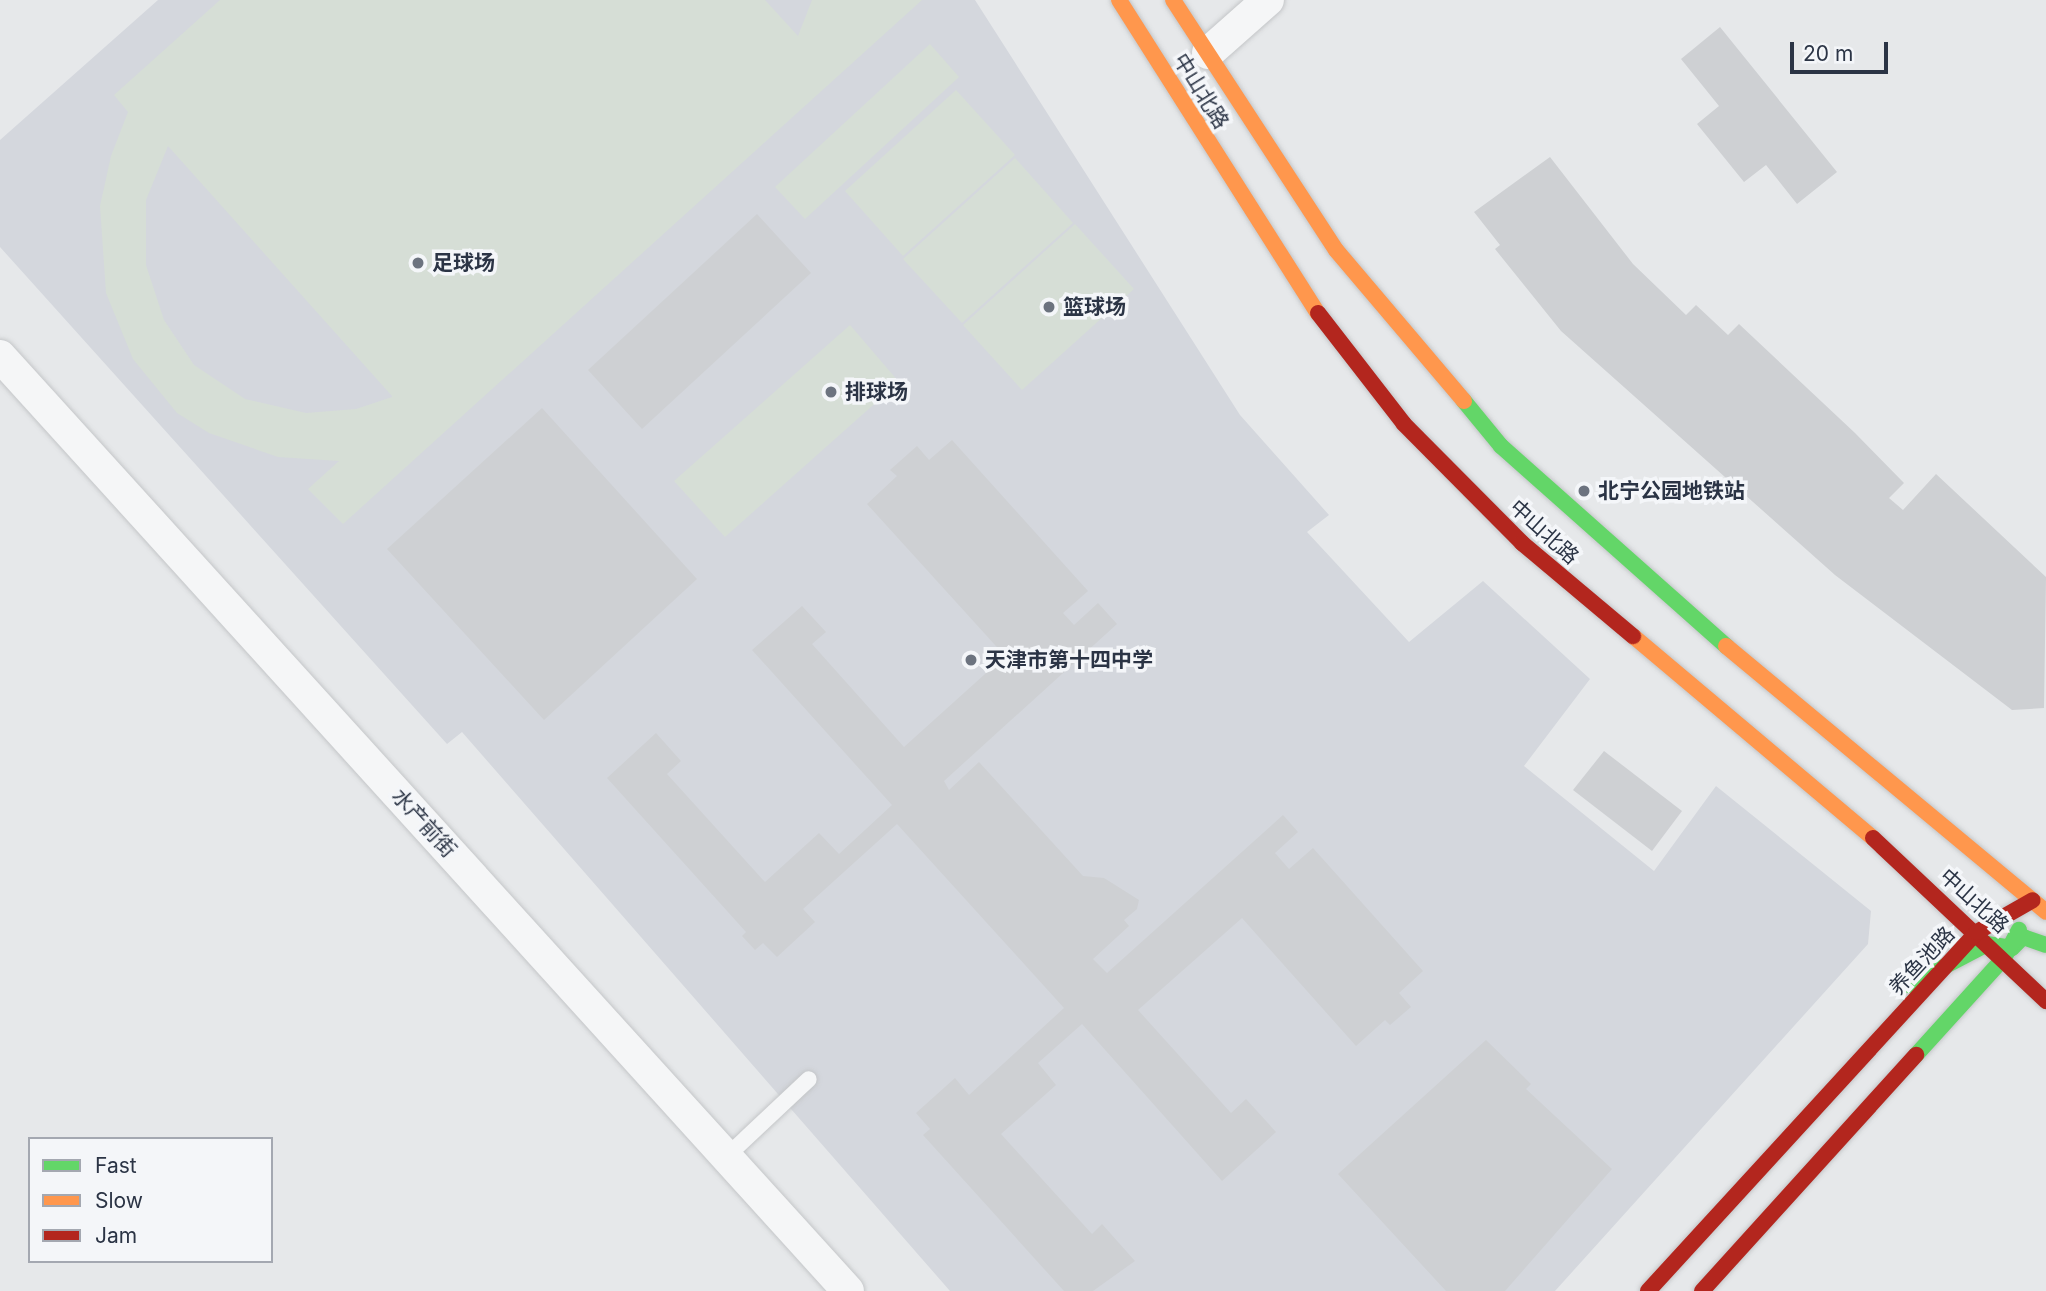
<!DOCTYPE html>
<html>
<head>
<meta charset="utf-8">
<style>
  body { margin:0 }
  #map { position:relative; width:2046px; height:1291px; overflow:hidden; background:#e6e8ea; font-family:Inter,"Noto Sans SC",sans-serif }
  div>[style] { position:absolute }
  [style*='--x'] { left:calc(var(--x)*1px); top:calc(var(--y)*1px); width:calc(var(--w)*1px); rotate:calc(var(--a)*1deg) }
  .built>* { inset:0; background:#d4d7dd }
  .green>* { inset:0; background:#d6ded6 }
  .building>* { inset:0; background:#ced0d3 }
  .roads { filter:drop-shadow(0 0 2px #c4c6c8) drop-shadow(0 0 2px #c4c6c8) }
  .lane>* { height:16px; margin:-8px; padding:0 8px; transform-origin:8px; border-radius:8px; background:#f5f6f7 }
  .street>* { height:32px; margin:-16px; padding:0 16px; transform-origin:16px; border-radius:16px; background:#f5f6f7 }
  .fast>* { height:16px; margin:-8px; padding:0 8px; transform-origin:8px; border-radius:8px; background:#63d668 }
  .slow>* { height:16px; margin:-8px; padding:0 8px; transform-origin:8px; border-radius:8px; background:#ff974d }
  .jam>* { height:16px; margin:-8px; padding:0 8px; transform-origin:8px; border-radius:8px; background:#b3261e }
  .dots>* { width:19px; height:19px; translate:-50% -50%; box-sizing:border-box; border:4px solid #f4f6f9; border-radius:50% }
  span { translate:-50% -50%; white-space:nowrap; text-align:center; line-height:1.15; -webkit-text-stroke:7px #f4f6f9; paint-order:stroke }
  .street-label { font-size:21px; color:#2b3445 }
  .poi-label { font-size:21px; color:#2b3445; font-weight:700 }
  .left { translate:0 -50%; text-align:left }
  .legend { position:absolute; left:28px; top:1137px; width:245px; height:126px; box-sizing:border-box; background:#f4f6f9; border:2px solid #a4a8b1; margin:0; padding:9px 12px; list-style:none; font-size:21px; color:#2b3445 }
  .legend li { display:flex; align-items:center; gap:14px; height:35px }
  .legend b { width:35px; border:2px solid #a4a8b1 }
  .scale { position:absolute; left:1790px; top:42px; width:98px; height:32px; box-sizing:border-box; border:4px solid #2b3445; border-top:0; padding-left:9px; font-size:21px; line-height:24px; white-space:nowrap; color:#2b3445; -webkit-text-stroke:5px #f4f6f9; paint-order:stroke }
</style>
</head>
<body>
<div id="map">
  <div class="built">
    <div style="clip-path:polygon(158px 0,975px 0,1240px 415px,1329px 515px,1307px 532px,1409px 642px,1483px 581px,1590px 679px,1524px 766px,1654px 871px,1716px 786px,1871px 911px,1868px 944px,1555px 1291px,950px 1291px,462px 732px,447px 744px,0 247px,0 140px)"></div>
  </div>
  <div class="green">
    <div style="clip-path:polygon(evenodd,220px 0,765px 0,798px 36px,812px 0,922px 0,343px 524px,308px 489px,339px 461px,278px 457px,209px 433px,177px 413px,133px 359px,106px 293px,100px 206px,111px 156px,128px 112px,114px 95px,220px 0,168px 146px,392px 396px,392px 397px,356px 409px,306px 413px,245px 399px,194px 365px,164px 320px,146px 265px,146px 200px,168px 146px)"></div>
    <div style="clip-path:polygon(930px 44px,959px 77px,805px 219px,775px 187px)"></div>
    <div style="clip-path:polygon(956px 90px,1015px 155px,903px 256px,845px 191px)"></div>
    <div style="clip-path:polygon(1015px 158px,1073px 223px,962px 323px,903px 259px)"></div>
    <div style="clip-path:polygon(1075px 224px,1134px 289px,1022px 390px,963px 325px)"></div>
    <div style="clip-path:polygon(850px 325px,899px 382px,725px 537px,674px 481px)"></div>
  </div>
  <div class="building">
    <div style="clip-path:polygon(1720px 27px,1837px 172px,1797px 204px,1766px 165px,1744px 182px,1697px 124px,1719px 106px,1681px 59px)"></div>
    <div style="clip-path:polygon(1550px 157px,1633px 264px,1686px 315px,1696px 305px,1728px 335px,1739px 324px,1855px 433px,1904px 483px,1889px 498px,1903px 510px,1936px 474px,2046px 577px,2044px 708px,2012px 710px,1835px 575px,1561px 331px,1495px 249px,1500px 245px,1474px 212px)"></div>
    <div style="clip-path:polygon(757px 214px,811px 273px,642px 429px,588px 370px)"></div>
    <div style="clip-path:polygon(542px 408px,697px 579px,544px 720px,387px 549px)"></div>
    <div style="clip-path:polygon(952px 440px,1088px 591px,1063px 613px,1074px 625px,1098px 603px,1117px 624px,944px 781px,949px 790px,979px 762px,1083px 876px,1104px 878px,1139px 900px,1137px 909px,1124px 920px,1129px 926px,1093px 959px,1107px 973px,1283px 815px,1298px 832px,1275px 853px,1289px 869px,1313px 848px,1423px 971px,1399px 993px,1411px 1007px,1390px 1025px,1385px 1020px,1356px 1046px,1242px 918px,1138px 1010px,1231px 1113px,1246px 1099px,1276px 1132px,1222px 1181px,1082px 1024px,1038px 1063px,1056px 1085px,1001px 1134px,1092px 1234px,1102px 1224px,1135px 1261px,1093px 1291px,1064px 1291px,923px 1135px,930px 1129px,916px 1113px,955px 1078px,969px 1095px,1064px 1008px,897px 824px,803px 909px,815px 922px,777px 957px,763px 943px,755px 950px,742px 936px,746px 932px,607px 778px,656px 733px,681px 761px,667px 774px,765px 882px,819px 833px,839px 854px,892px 805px,752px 650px,802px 606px,826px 632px,812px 644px,904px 747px,1005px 656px,867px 504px,897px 476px,890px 470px,917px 446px,929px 460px)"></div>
    <div style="clip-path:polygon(1604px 751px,1682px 811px,1652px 851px,1573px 790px)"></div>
    <div style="clip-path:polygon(1486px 1040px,1531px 1084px,1526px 1089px,1612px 1169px,1505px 1291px,1446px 1291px,1338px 1174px)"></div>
  </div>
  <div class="roads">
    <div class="lane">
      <div style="--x:727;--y:1156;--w:112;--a:-43.2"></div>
    </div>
    <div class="street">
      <div style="--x:1208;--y:53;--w:80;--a:-41.5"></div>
      <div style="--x:0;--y:356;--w:1262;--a:47.79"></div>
    </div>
    <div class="fast">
      <div style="--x:1464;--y:401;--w:58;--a:50.6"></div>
      <div style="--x:1501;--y:446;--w:301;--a:41.6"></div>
      <div style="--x:1909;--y:985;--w:88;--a:-27.7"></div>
      <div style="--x:1987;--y:944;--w:25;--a:9"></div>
      <div style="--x:2012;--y:948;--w:16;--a:-45"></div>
      <div style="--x:2023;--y:937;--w:24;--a:19"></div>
      <div style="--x:1916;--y:1055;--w:131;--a:-47.8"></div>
      <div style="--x:2004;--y:958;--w:32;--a:-62"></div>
    </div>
    <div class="slow">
      <div style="--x:1119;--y:0;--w:371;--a:57.6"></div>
      <div style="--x:1173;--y:0;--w:298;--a:56.9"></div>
      <div style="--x:1336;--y:250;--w:198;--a:49.7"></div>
      <div style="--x:1633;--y:636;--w:314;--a:40.1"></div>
      <div style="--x:1726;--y:646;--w:416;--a:39.7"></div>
    </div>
    <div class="jam">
      <div style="--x:1318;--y:313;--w:140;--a:52.2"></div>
      <div style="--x:1404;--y:424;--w:168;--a:45.2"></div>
      <div style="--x:1522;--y:543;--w:145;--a:40"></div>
      <div style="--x:1873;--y:838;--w:238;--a:43.3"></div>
      <div style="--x:1648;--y:1291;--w:487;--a:-47.5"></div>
      <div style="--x:1977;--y:932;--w:64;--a:-29.7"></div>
      <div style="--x:1702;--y:1291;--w:319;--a:-47.8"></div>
    </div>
  </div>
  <div class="dots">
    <div style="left:418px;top:263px;background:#6c737f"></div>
    <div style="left:1049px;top:307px;background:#6c737f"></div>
    <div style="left:831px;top:392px;background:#6c737f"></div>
    <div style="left:1584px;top:491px;background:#6c737f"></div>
    <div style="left:971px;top:660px;background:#6c737f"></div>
  </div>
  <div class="street-label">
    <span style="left:1201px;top:91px;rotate:58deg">中山北路</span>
    <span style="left:1544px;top:532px;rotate:42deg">中山北路</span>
    <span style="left:424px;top:823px;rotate:48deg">水产前街</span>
    <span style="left:1974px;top:901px;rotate:42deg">中山北路</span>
    <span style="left:1922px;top:961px;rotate:-47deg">养鱼池路</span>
  </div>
  <div class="poi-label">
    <span class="left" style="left:432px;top:263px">足球场</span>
    <span class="left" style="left:1063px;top:307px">篮球场</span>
    <span class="left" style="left:845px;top:392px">排球场</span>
    <span class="left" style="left:1598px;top:491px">北宁公园地铁站</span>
    <span class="left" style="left:985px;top:660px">天津市第十四中学</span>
  </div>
  <ul class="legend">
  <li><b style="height:9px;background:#63d668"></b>Fast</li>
  <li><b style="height:9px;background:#ff974d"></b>Slow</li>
  <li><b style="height:9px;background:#b3261e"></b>Jam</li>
  </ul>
  <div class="scale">20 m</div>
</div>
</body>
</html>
